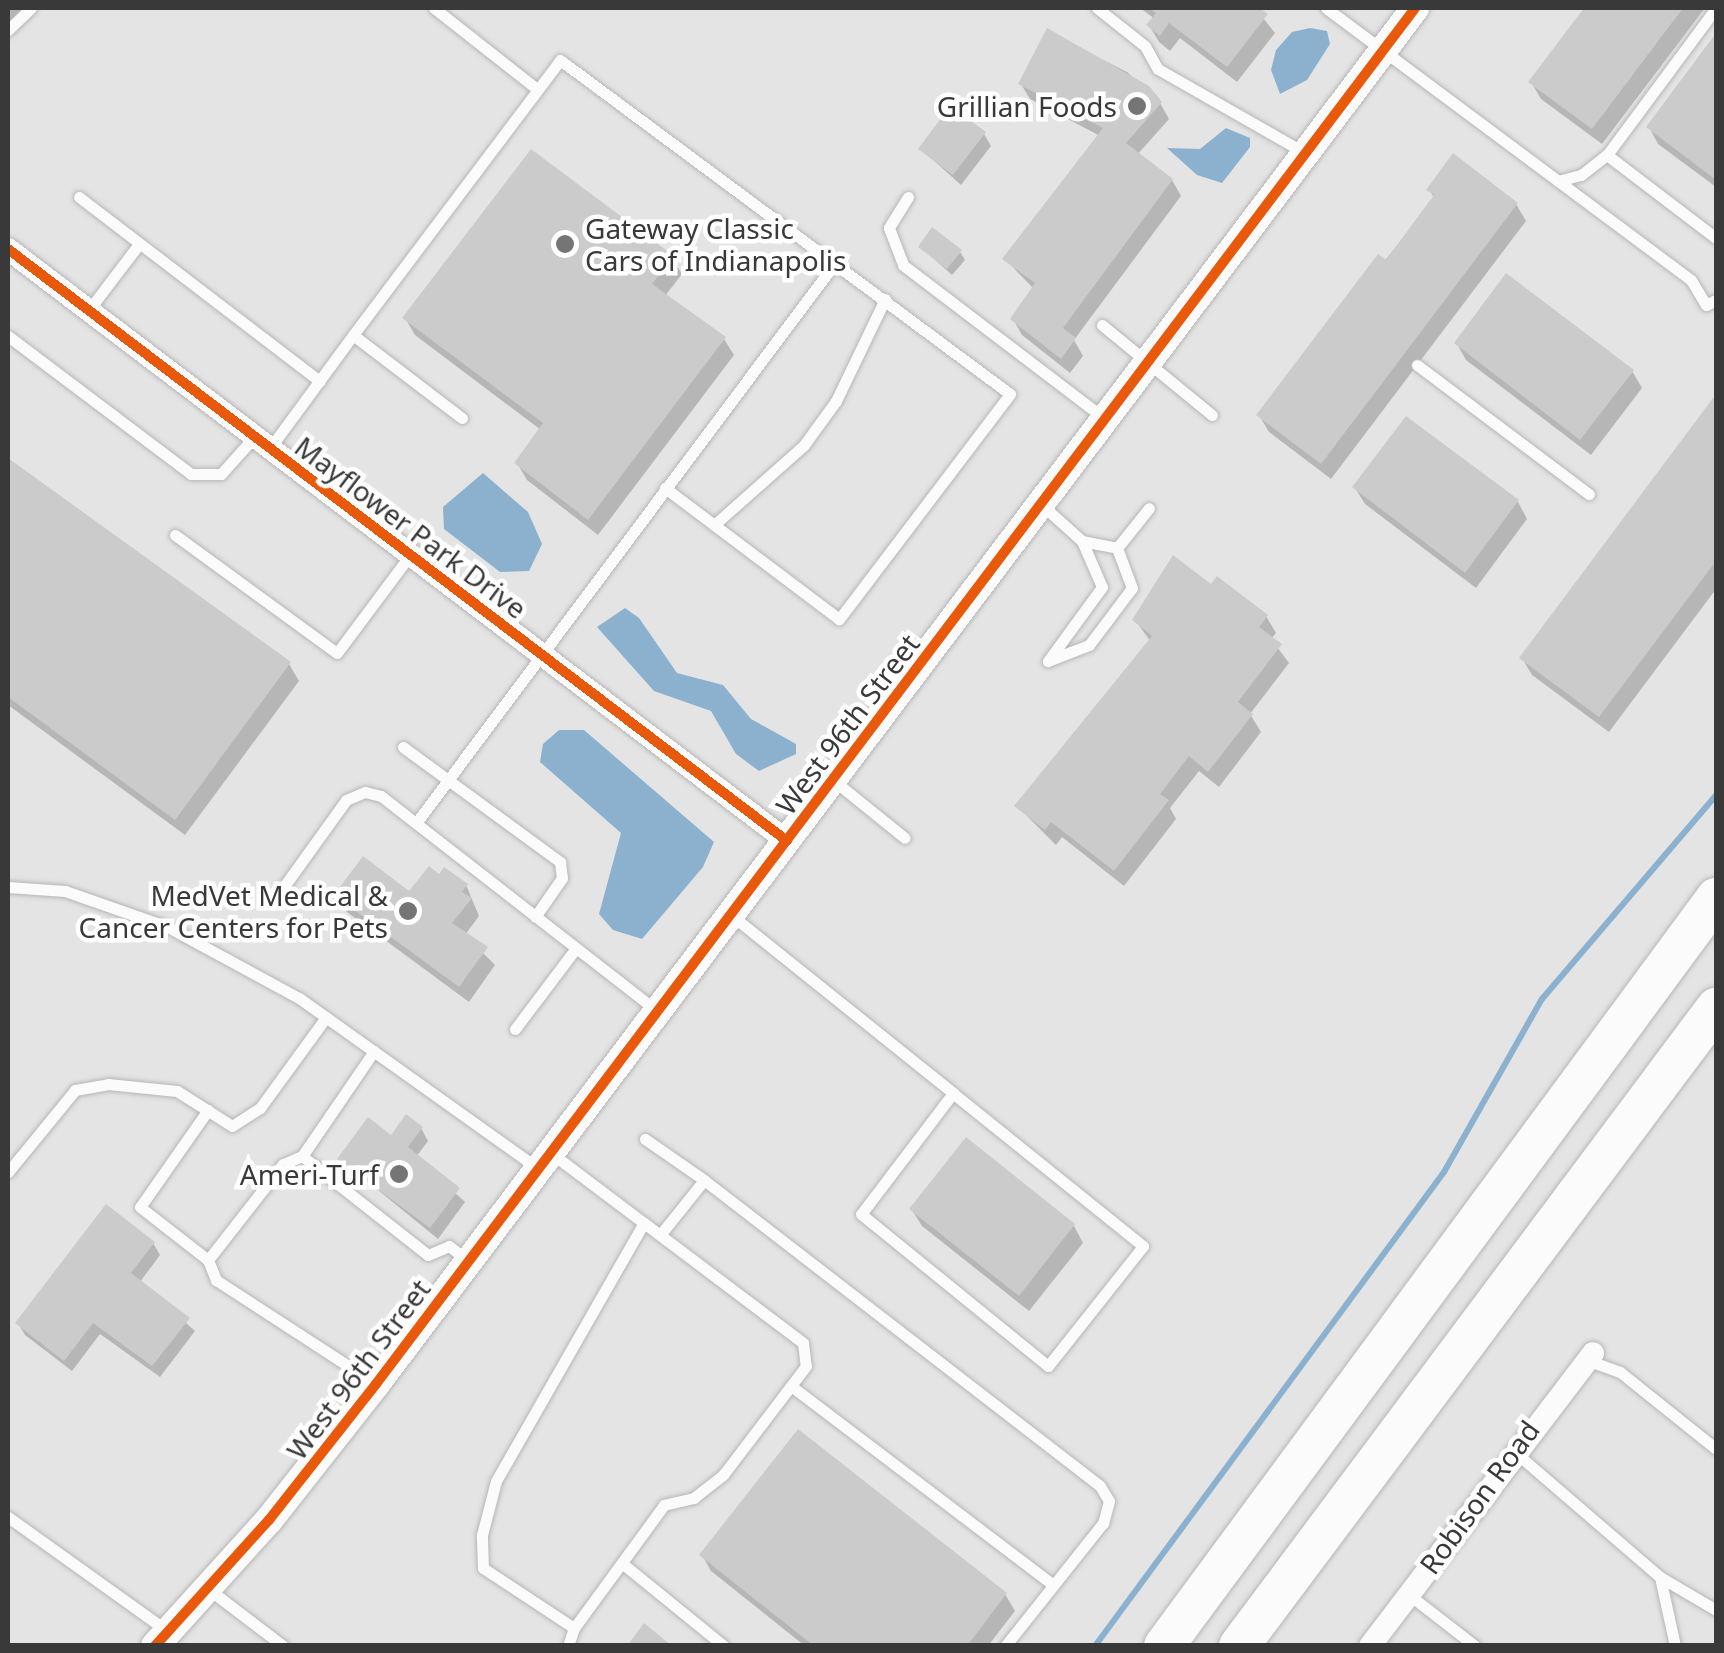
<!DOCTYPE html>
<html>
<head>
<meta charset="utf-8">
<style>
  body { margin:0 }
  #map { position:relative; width:1724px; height:1653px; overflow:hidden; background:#e4e4e5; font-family:"Noto Sans",sans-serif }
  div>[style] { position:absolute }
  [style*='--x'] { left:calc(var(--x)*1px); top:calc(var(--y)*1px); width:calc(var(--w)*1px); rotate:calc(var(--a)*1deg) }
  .water>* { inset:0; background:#8cb1cf }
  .shadow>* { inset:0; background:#0003 }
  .stream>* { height:6px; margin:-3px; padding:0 3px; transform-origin:3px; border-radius:3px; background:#8cb1cf }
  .building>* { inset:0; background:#cbcbcb }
  .roads { filter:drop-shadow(0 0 2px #b6b6b7) drop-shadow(0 0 2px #b6b6b7) }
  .service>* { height:11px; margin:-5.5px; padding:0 5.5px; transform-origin:5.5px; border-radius:5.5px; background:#fbfbfb }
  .minor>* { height:22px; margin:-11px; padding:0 11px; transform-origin:11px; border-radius:11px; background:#fbfbfb }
  .tertiary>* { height:28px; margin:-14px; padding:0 14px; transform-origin:14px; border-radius:14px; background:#fbfbfb }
  .motorway>* { height:40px; margin:-20px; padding:0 20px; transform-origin:20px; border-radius:20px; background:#fbfbfb }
  .cycleway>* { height:10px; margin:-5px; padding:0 5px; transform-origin:5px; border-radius:5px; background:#e8590c }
  .dots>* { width:28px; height:28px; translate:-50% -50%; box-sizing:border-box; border:5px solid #fff; border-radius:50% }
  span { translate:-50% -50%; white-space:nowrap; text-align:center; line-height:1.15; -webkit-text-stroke:9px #fff; paint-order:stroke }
  .poi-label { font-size:28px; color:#39393a }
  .right { translate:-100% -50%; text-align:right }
  .left { translate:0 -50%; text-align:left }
  .street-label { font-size:28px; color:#39393a }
  .frame { position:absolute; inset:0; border:10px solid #39393a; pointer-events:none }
</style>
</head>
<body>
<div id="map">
  <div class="water">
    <div style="clip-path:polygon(1310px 28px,1327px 31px,1330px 44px,1307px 80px,1280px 94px,1271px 70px,1276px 50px,1292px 32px)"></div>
    <div style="clip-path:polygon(1226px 128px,1250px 138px,1250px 147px,1222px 183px,1197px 175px,1167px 148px,1200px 149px)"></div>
    <div style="clip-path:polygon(483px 473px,528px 512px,542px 544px,529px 571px,500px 572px,444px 529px,443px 507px)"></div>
    <div style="clip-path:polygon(625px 608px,639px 618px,677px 673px,723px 685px,751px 719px,796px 744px,796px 754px,759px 771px,736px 754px,711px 711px,654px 691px,597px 627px)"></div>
    <div style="clip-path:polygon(559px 730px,584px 730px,714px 842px,703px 867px,642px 939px,613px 930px,599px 914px,621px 833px,540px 762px,543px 744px)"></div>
  </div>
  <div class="shadow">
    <div style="clip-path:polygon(8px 8px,24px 8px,8px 29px)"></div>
    <div style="clip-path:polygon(1140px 8px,1255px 8px,1275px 33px,1237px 82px,1180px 38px,1170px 51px,1159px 42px,1149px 25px,1155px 19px)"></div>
    <div style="clip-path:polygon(1587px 8px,1705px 8px,1602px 144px,1541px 99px,1531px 82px)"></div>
    <div style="clip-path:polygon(1048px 32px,1127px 72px,1160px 103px,1169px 119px,1137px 155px,1172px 180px,1181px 196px,1074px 340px,1083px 356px,1070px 373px,1022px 335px,1013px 319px,1034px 289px,1005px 259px,1100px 136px,1030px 99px,1021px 84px)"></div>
    <div style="clip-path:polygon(1716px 37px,1716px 187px,1658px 144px,1649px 127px)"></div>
    <div style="clip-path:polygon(984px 134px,991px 146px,961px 185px,921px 149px)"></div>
    <div style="clip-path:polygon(1429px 190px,1516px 204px,1526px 221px,1331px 479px,1269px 432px,1259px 415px,1435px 199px)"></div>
    <div style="clip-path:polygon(921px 247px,960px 252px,965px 260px,952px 275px)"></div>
    <div style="clip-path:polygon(672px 258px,682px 274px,665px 296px,724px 339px,734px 355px,598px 535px,527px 480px,517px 463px,541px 430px,415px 335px,405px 318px)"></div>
    <div style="clip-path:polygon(1457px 344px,1632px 371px,1642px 388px,1591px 455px,1466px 360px)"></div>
    <div style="clip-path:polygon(1716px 398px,1716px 589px,1609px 732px,1532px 675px,1522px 658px)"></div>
    <div style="clip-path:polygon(1406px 420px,1518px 502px,1527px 519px,1476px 588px,1365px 504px,1355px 488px)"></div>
    <div style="clip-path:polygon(8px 461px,289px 664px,299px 681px,185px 835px,8px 705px)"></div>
    <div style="clip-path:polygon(1211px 587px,1266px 616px,1276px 633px,1271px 639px,1289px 663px,1250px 714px,1261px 732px,1219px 787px,1199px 771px,1170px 808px,1176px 819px,1124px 886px,1062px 837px,1056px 845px,1017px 806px,1151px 642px,1135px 620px)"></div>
    <div style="clip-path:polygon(439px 877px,466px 885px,479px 916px,465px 935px,495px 965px,469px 1002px,347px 912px,337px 895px,410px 894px)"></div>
    <div style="clip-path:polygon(421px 1128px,428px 1141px,416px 1157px,465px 1202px,438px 1239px,340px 1159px)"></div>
    <div style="clip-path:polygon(912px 1210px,1074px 1226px,1083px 1243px,1029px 1311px,922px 1226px)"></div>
    <div style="clip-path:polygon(153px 1243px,160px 1255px,140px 1282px,195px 1331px,160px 1377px,100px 1334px,72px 1371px,25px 1335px,18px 1323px)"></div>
    <div style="clip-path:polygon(702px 1555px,1005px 1594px,1015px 1611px,988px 1646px,805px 1646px,711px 1571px)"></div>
  </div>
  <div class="stream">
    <div style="--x:1095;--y:1646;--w:589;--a:-53.64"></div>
    <div style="--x:1444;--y:1172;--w:199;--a:-60.5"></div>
    <div style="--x:1542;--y:999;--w:268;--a:-49.5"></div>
  </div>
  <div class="building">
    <div style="clip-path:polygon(1149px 8px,1259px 8px,1268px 14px,1227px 67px,1169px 23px,1160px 36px,1146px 25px,1156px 13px)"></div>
    <div style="clip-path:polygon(1584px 8px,1683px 8px,1592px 129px,1528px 82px)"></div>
    <div style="clip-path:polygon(1047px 28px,1149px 86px,1162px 102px,1126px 143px,1173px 179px,1063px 328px,1076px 338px,1061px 359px,1010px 319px,1035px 283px,1002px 259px,1103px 128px,1018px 84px)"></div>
    <div style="clip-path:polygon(1716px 33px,1716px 180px,1646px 127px)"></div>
    <div style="clip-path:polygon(950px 106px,986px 132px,953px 175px,918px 149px)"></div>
    <div style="clip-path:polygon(531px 149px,674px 256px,652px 284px,726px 337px,588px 520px,514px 463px,543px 423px,402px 318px)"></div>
    <div style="clip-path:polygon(1453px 153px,1518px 203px,1321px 464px,1256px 415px,1378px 254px,1386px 260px,1434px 195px,1426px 190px)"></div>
    <div style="clip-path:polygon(932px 227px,962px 250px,947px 269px,918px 247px)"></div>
    <div style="clip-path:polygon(1506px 273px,1634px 370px,1580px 440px,1454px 343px)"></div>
    <div style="clip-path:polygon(1716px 394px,1716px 561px,1599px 717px,1519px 658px)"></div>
    <div style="clip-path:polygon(1406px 416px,1519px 500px,1465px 573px,1352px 487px)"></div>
    <div style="clip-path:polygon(8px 458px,291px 662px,175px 820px,8px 697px)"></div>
    <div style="clip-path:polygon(1173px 555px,1211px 584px,1217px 576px,1268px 615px,1259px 627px,1282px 644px,1238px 702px,1253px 714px,1208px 772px,1189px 756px,1160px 794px,1169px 800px,1114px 871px,1051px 822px,1045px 830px,1014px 806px,1152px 636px,1132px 620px)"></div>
    <div style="clip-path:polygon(363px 856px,409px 891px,429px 866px,439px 874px,444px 867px,468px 884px,462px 892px,472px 898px,452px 923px,488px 947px,459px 987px,334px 895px)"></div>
    <div style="clip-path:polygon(406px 1114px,423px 1127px,408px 1147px,460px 1188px,430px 1228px,337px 1159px,368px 1117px,391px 1135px)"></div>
    <div style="clip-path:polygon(966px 1137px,1075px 1224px,1019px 1296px,909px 1209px)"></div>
    <div style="clip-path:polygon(106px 1204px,155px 1242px,131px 1273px,190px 1318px,152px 1366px,93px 1323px,64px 1361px,15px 1323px)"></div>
    <div style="clip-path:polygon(798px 1429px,1007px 1593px,967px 1646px,814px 1646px,699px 1555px)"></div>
    <div style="clip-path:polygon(644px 1623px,672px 1646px,627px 1646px)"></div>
  </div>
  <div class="roads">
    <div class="service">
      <div style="--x:434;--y:8;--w:131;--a:38.2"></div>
      <div style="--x:1097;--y:8;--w:61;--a:38.4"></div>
      <div style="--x:1145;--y:46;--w:26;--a:61"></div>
      <div style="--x:1158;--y:69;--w:169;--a:29.7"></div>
      <div style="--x:1326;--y:8;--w:455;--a:36.7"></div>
      <div style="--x:1691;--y:280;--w:29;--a:59"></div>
      <div style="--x:1706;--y:305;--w:11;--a:-27"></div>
      <div style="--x:1716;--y:8;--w:183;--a:126.6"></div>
      <div style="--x:1607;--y:155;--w:137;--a:37.3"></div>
      <div style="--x:8;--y:30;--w:32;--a:-44"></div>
      <div style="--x:1558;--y:181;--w:24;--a:-15"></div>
      <div style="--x:1581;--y:175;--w:33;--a:-38"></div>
      <div style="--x:79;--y:197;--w:303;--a:37.4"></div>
      <div style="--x:908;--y:197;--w:36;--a:122"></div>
      <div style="--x:889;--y:228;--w:40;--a:69"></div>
      <div style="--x:903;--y:265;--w:254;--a:37.3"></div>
      <div style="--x:88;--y:311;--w:84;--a:-52.7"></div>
      <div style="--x:1102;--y:325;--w:142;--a:39.3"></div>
      <div style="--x:353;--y:335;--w:344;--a:-53"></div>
      <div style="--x:560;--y:60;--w:560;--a:36.58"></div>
      <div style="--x:1010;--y:394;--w:283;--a:127.2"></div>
      <div style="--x:839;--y:619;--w:218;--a:-143"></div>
      <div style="--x:8;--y:336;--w:229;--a:37"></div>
      <div style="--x:191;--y:474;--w:30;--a:0"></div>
      <div style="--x:221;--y:474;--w:51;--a:-48.2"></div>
      <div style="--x:1417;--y:365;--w:215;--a:36.9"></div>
      <div style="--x:270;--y:448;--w:140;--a:-53.7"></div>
      <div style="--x:353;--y:335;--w:137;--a:37.3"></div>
      <div style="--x:1042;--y:505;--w:54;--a:42"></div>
      <div style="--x:1082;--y:541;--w:50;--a:66.5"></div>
      <div style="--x:1102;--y:587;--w:92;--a:126.1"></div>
      <div style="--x:714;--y:525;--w:120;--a:-41.6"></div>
      <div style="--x:804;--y:445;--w:54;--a:-54"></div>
      <div style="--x:836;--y:401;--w:113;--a:-64.3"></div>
      <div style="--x:175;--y:535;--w:200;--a:36.1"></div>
      <div style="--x:337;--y:653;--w:122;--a:-53.3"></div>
      <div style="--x:1082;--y:541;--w:36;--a:11"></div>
      <div style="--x:1117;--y:548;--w:51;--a:-51.3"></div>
      <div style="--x:1050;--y:660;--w:42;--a:-21"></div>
      <div style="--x:1089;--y:645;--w:71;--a:-53"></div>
      <div style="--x:1132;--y:588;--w:43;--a:-110.6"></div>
      <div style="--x:403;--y:747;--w:195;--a:36.2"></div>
      <div style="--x:560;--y:862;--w:16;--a:83"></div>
      <div style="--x:562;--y:878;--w:47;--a:124.7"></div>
      <div style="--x:833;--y:780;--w:92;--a:38.9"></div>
      <div style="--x:416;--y:823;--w:699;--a:-53.2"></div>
      <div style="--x:8;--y:887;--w:57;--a:4"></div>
      <div style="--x:65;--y:891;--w:109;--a:19.3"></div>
      <div style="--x:168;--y:927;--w:149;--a:28.5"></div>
      <div style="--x:299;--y:998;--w:295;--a:35.5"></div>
      <div style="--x:280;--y:892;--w:113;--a:-54.3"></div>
      <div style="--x:346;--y:800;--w:21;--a:-23"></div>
      <div style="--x:365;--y:792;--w:16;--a:14"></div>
      <div style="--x:381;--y:796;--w:350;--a:37.9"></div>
      <div style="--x:731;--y:915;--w:285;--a:38.7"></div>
      <div style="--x:953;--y:1093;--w:152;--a:127.2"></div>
      <div style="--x:861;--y:1214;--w:241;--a:39.1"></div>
      <div style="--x:1048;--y:1366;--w:153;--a:-51.6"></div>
      <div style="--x:1143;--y:1246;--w:244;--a:-141.2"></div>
      <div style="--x:515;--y:1029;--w:101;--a:-53"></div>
      <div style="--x:374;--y:1051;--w:127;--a:124.4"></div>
      <div style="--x:302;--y:1156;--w:21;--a:157"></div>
      <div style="--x:283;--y:1164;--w:122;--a:128"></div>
      <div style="--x:208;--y:1260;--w:22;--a:68"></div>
      <div style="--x:216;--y:1280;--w:191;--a:33"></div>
      <div style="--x:208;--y:1110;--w:118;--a:125"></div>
      <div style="--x:140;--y:1207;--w:86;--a:37.9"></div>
      <div style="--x:645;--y:1139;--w:72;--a:34.8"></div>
      <div style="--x:551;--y:1153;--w:116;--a:37"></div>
      <div style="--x:644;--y:1223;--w:199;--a:37"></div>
      <div style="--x:803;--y:1343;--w:23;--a:83"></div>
      <div style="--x:806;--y:1366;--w:137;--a:127.3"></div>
      <div style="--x:723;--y:1475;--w:37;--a:142"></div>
      <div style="--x:694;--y:1498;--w:31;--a:167"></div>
      <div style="--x:664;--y:1505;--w:152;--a:126.2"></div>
      <div style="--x:574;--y:1628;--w:109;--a:-146.6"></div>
      <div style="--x:483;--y:1568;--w:33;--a:-92"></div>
      <div style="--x:482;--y:1535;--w:56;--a:-75.5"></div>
      <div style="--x:496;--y:1481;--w:297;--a:-60.2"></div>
      <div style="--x:302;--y:1156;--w:160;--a:38.2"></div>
      <div style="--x:428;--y:1255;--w:23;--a:-23"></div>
      <div style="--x:449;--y:1246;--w:23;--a:38"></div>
      <div style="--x:8;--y:1172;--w:106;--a:-50.7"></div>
      <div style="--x:75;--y:1090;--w:34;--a:-10"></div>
      <div style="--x:108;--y:1084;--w:69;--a:5.8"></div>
      <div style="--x:177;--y:1091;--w:65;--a:32.5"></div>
      <div style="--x:232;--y:1126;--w:33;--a:-33"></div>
      <div style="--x:260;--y:1108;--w:112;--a:-54"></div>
      <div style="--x:660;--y:1235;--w:70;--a:-51.3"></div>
      <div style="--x:704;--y:1180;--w:500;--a:37.69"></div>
      <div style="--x:1100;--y:1486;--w:17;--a:59"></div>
      <div style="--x:1109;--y:1501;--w:23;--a:105"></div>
      <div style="--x:1103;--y:1523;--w:157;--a:128.5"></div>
      <div style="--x:1587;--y:1360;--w:35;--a:20"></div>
      <div style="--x:1620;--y:1372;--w:123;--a:38.7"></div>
      <div style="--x:791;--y:1386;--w:329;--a:37.2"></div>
      <div style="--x:1517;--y:1454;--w:189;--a:40.7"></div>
      <div style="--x:1660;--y:1577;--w:65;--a:30.5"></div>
      <div style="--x:8;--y:1517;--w:196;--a:35.6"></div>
      <div style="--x:623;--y:1564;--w:130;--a:39.1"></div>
      <div style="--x:1660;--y:1577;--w:71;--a:77.7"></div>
      <div style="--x:207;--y:1588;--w:96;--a:37.3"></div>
      <div style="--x:1408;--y:1594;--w:85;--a:37.8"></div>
      <div style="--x:568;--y:1646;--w:19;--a:-72"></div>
    </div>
    <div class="minor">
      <div style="--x:8;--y:249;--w:978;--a:37.23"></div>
      <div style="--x:1370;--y:1646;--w:368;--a:-52.7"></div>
    </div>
    <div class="tertiary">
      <div style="--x:155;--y:1646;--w:170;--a:-47.9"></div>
      <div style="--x:269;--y:1520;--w:173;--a:-51.8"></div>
      <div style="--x:376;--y:1384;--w:1724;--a:-52.94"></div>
    </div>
    <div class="motorway">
      <div style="--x:1164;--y:1646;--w:930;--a:-53.57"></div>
      <div style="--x:1239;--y:1646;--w:797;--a:-53.22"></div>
    </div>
  </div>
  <div class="cycleway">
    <div style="--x:8;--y:249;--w:978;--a:37.23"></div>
    <div style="--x:155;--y:1646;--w:170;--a:-47.9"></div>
    <div style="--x:269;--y:1520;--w:173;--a:-51.8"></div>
    <div style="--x:376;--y:1384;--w:1724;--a:-52.94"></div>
  </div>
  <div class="dots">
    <div style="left:1137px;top:106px;background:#757576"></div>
    <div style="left:565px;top:244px;background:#757576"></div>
    <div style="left:408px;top:911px;background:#757576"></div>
    <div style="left:399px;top:1174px;background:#757576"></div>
  </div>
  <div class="poi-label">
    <span class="right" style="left:1117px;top:106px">Grillian Foods</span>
    <span class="left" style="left:585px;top:244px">Gateway Classic<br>Cars of Indianapolis</span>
    <span class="right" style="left:388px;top:911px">MedVet Medical &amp;<br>Cancer Centers for Pets</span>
    <span class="right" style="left:379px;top:1174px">Ameri-Turf</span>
  </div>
  <div class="street-label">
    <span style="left:411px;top:527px;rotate:37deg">Mayflower Park Drive</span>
    <span style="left:847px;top:724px;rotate:-53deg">West 96th Street</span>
    <span style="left:358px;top:1369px;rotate:-53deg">West 96th Street</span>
    <span style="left:1479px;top:1497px;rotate:-54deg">Robison Road</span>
  </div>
  <div class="frame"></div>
</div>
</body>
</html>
